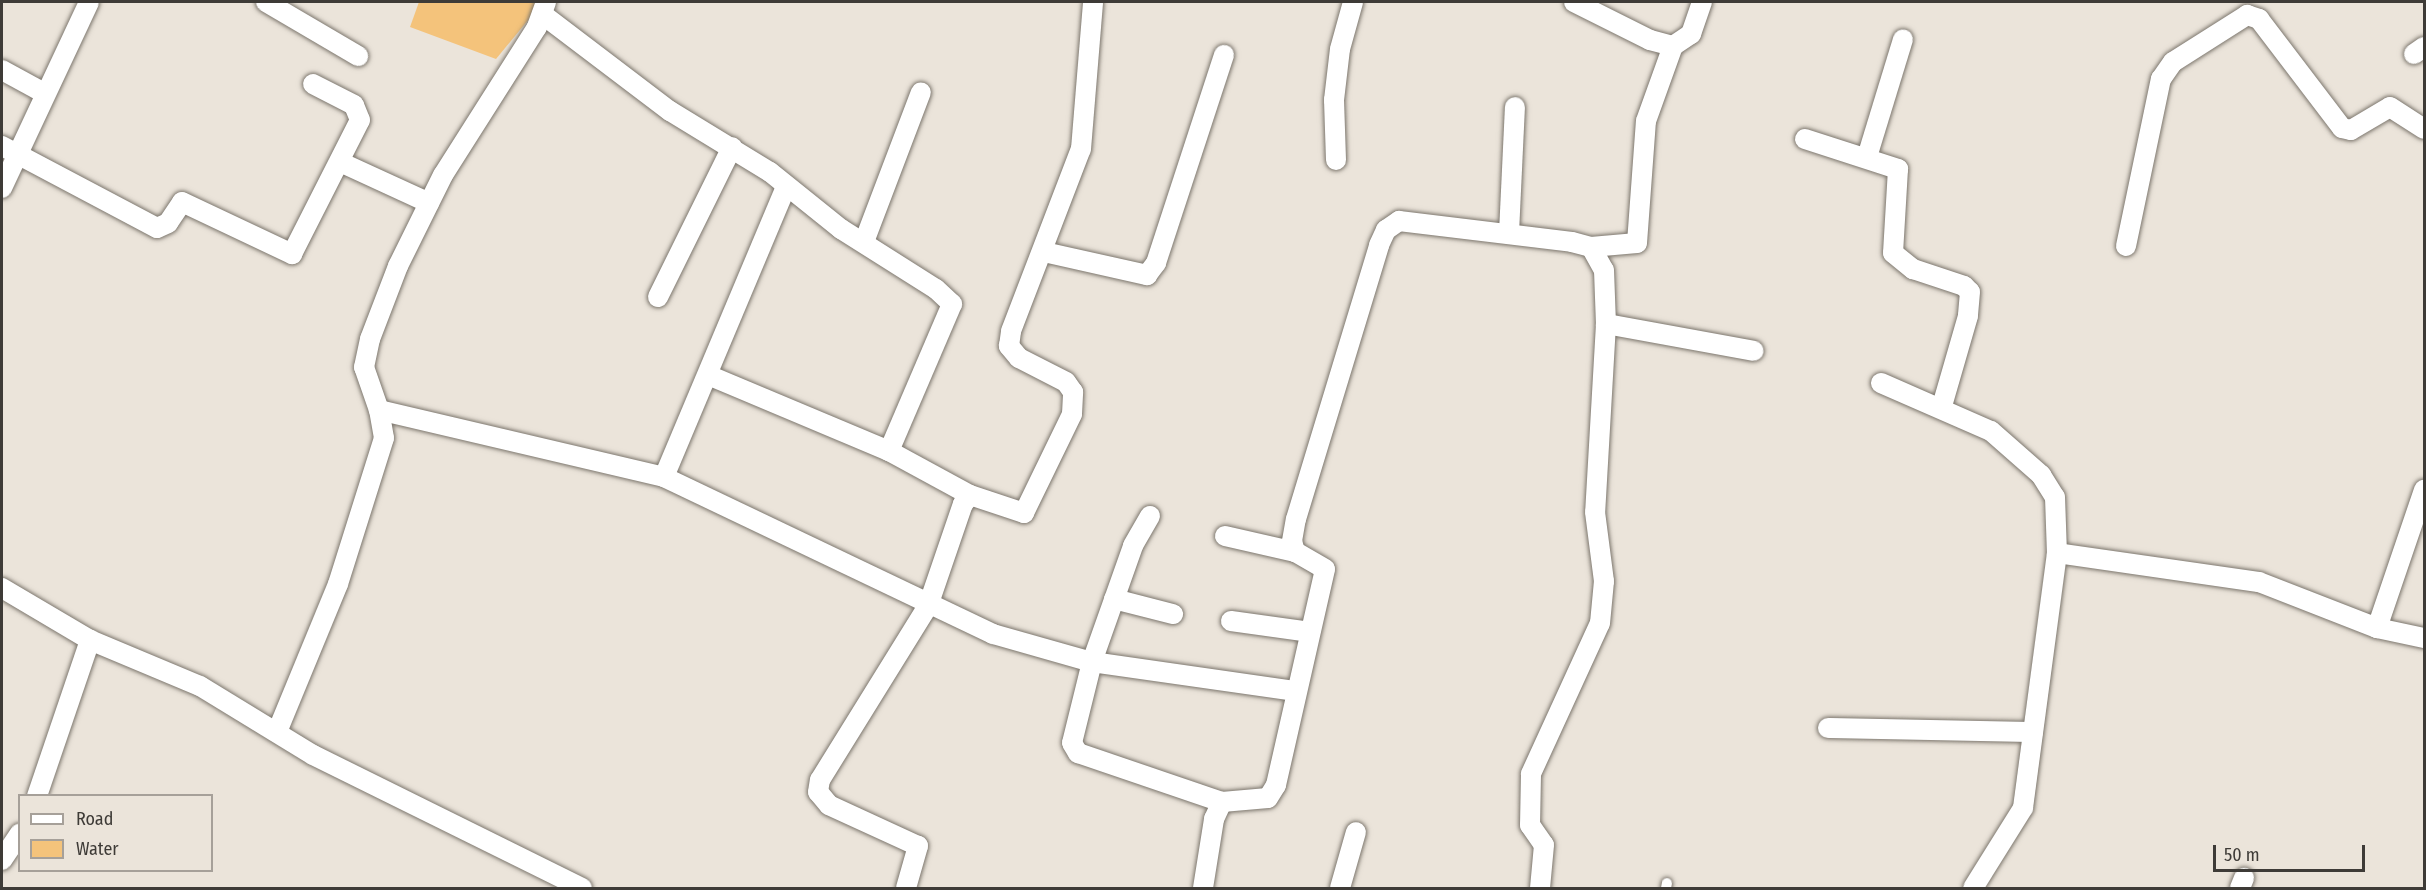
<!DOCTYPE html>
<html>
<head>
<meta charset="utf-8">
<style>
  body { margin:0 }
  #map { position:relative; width:2426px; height:890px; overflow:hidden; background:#ebe4da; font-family:"Fira Sans Condensed",sans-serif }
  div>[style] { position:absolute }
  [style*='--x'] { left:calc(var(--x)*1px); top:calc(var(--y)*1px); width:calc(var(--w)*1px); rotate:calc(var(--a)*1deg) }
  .water>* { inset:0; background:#f4c37b }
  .roads { filter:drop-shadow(0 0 2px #7c766d) drop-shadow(0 0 2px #7c766d) }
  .lane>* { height:10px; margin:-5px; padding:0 5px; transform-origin:5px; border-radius:5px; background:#fff }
  .street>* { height:20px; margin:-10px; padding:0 10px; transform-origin:10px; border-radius:10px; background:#fff }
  span { translate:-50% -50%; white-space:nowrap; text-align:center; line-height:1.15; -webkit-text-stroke:4.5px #ebe4da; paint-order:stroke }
  .frame { position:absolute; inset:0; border:3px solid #3e3b37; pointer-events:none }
  .legend { position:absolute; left:18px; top:794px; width:195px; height:78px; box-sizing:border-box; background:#ebe4da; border:2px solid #a6a099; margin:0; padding:8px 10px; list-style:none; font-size:18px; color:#3e3b37 }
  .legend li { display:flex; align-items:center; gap:12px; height:30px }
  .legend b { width:30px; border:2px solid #a6a099 }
  .scale { position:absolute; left:2213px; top:845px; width:152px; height:27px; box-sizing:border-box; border:3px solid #3e3b37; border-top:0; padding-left:8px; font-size:18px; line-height:21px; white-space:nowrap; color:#3e3b37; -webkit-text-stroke:4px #ebe4da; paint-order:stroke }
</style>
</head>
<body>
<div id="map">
  <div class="water">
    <div style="clip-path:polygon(419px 2px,543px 2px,496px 59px,410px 27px)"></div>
  </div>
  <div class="roads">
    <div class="lane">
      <div style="--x:1666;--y:888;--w:5;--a:-79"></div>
    </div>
    <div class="street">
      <div style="--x:266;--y:2;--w:107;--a:30.4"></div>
      <div style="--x:546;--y:2;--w:27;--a:110"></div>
      <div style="--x:537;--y:27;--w:175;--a:122.4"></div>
      <div style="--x:443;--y:175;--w:102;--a:116.3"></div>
      <div style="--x:398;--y:266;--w:78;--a:111"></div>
      <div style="--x:370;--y:339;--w:29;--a:102"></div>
      <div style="--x:364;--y:367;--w:46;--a:70.8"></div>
      <div style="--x:379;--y:410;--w:293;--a:13.2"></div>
      <div style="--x:664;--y:477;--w:365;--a:25.5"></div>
      <div style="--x:993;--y:634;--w:103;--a:15.8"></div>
      <div style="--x:1092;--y:662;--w:206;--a:8.1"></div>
      <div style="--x:1574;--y:2;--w:85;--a:26.6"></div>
      <div style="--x:1650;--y:40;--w:24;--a:15"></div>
      <div style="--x:1673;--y:46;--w:22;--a:-34"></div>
      <div style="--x:1691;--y:34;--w:34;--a:-71"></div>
      <div style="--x:542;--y:14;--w:161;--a:37.2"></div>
      <div style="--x:670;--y:111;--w:117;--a:31.4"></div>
      <div style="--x:770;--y:172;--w:91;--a:38.8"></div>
      <div style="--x:841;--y:229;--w:112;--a:32.3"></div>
      <div style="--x:936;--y:289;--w:22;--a:43"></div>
      <div style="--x:952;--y:304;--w:160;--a:113.2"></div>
      <div style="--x:2414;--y:54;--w:12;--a:-35"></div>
      <div style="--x:2;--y:70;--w:48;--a:28.7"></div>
      <div style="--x:1805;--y:139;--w:98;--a:17.9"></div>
      <div style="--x:1898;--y:169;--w:84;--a:93.4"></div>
      <div style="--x:1893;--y:253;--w:26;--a:39"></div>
      <div style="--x:1913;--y:269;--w:54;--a:18.4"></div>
      <div style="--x:1964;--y:286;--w:8;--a:45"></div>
      <div style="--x:1970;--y:292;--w:24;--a:95"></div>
      <div style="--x:1968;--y:316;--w:94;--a:106.1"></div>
      <div style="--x:2;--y:146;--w:175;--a:27.9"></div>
      <div style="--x:157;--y:228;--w:12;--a:-24"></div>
      <div style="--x:168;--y:223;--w:25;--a:-56"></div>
      <div style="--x:182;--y:202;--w:122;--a:25.3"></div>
      <div style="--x:292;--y:254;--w:150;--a:-63.1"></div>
      <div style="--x:360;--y:120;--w:16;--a:-112"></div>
      <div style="--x:354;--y:105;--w:46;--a:-152.9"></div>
      <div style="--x:1867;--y:157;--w:123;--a:-73"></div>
      <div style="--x:1336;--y:160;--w:60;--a:-91.9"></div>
      <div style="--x:1334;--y:100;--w:51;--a:-83.3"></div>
      <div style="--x:1340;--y:49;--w:49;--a:-74.5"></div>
      <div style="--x:340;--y:162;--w:98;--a:24.7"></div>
      <div style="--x:2;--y:188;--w:205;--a:-64.9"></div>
      <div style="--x:1509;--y:233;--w:126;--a:-87.3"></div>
      <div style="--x:864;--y:242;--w:160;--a:-69.2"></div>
      <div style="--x:2126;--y:246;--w:171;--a:-78.2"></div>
      <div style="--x:2161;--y:79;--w:21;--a:-55"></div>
      <div style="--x:2173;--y:62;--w:88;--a:-32.4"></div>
      <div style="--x:2247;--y:15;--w:13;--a:18"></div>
      <div style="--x:2259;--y:19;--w:137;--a:52.7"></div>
      <div style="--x:2342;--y:128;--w:9;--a:13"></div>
      <div style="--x:2351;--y:130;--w:45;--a:-30.5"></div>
      <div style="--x:2390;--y:107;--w:40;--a:32.9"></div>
      <div style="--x:1591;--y:247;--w:46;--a:-5"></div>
      <div style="--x:1637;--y:243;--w:122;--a:-85.8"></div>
      <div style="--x:1646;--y:121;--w:80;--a:-70.2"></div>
      <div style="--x:1044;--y:252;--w:106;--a:12.6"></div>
      <div style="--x:1147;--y:275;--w:15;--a:-53"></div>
      <div style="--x:1156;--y:263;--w:219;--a:-71.9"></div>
      <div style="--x:658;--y:297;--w:167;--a:-63.7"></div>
      <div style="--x:1606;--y:324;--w:150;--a:10.3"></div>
      <div style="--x:708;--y:375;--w:196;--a:22.8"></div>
      <div style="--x:889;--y:451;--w:92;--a:28.5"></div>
      <div style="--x:1881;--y:383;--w:120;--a:23.6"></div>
      <div style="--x:1991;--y:431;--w:67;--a:41.3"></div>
      <div style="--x:2041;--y:475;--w:26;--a:58"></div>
      <div style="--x:2055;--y:497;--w:56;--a:88"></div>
      <div style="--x:2057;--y:553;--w:257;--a:97.6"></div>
      <div style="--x:2023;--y:808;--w:94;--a:122"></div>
      <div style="--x:664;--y:477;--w:315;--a:-67.2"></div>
      <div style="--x:1150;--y:516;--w:34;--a:120"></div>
      <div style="--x:1133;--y:546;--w:123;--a:109.5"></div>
      <div style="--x:1092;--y:662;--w:83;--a:103.9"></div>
      <div style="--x:1072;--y:743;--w:12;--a:59"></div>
      <div style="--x:1078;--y:753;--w:152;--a:18.8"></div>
      <div style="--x:1225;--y:536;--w:72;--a:12.9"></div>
      <div style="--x:2057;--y:553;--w:204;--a:8.2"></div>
      <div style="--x:2259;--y:582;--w:127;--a:21.3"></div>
      <div style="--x:2377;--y:628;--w:48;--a:12"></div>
      <div style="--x:2;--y:588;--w:102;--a:30.6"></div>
      <div style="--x:90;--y:640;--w:119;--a:22.7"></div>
      <div style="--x:200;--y:686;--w:132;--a:31.4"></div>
      <div style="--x:313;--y:755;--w:300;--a:26.3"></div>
      <div style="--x:1114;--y:599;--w:61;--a:14.3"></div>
      <div style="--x:1231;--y:621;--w:80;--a:7.9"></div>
      <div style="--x:2377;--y:628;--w:146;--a:-71.2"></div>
      <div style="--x:1828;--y:728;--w:205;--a:1.1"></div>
      <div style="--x:277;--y:732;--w:160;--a:-67.6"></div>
      <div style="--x:338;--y:584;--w:153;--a:-72.5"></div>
      <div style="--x:384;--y:438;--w:28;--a:-100"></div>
      <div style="--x:37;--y:796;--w:165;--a:-71.2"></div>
      <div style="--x:2;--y:860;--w:32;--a:-56"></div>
      <div style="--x:906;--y:888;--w:44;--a:-74.1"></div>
      <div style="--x:918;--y:846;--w:98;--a:-155.3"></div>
      <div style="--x:829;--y:805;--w:17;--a:-130"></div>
      <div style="--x:818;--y:792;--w:12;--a:-81"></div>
      <div style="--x:820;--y:780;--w:205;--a:-58.2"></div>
      <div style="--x:928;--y:606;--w:108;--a:-71.1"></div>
      <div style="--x:963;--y:504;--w:11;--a:-52"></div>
      <div style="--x:970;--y:495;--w:57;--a:18.4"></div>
      <div style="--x:1024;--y:513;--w:110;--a:-64.1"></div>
      <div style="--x:1072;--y:414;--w:22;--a:-87"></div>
      <div style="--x:1073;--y:392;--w:12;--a:-125"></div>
      <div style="--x:1066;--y:382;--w:53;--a:-152.9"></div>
      <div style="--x:1019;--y:358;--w:16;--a:-130"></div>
      <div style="--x:1009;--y:346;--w:15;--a:-82"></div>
      <div style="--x:1011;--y:331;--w:195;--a:-69"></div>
      <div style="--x:1081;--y:149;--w:147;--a:-85.3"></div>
      <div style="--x:1203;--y:888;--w:70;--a:-80.9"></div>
      <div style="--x:1214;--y:819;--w:19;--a:-65"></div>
      <div style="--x:1222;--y:802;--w:46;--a:-5"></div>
      <div style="--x:1268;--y:798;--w:15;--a:-58"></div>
      <div style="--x:1276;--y:785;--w:221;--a:-77.2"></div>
      <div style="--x:1325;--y:569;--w:34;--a:-150"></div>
      <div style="--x:1295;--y:552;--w:11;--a:-105"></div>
      <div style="--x:1292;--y:541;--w:22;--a:-80"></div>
      <div style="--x:1296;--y:519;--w:286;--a:-73.1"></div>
      <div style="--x:1379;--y:245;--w:17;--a:-65"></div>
      <div style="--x:1386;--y:230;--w:16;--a:-35"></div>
      <div style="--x:1399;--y:221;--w:174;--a:6.9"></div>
      <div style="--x:1572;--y:242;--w:20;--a:15"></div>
      <div style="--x:1591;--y:247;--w:26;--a:61"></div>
      <div style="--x:1604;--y:270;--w:54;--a:87.9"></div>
      <div style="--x:1606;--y:324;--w:188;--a:93.3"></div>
      <div style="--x:1595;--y:512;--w:70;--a:82.6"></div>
      <div style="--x:1604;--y:581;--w:42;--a:95.4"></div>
      <div style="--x:1600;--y:623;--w:166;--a:114.6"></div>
      <div style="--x:1531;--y:774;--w:51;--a:91.1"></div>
      <div style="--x:1530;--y:825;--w:24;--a:55"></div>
      <div style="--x:1544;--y:845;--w:43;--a:95.3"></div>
      <div style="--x:1340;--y:888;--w:58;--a:-74.1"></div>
      <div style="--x:2240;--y:888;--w:11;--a:-68"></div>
    </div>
  </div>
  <div class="frame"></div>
  <ul class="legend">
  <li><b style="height:8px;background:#fff"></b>Road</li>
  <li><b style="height:16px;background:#f4c37b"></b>Water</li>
  </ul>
  <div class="scale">50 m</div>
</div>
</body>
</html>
